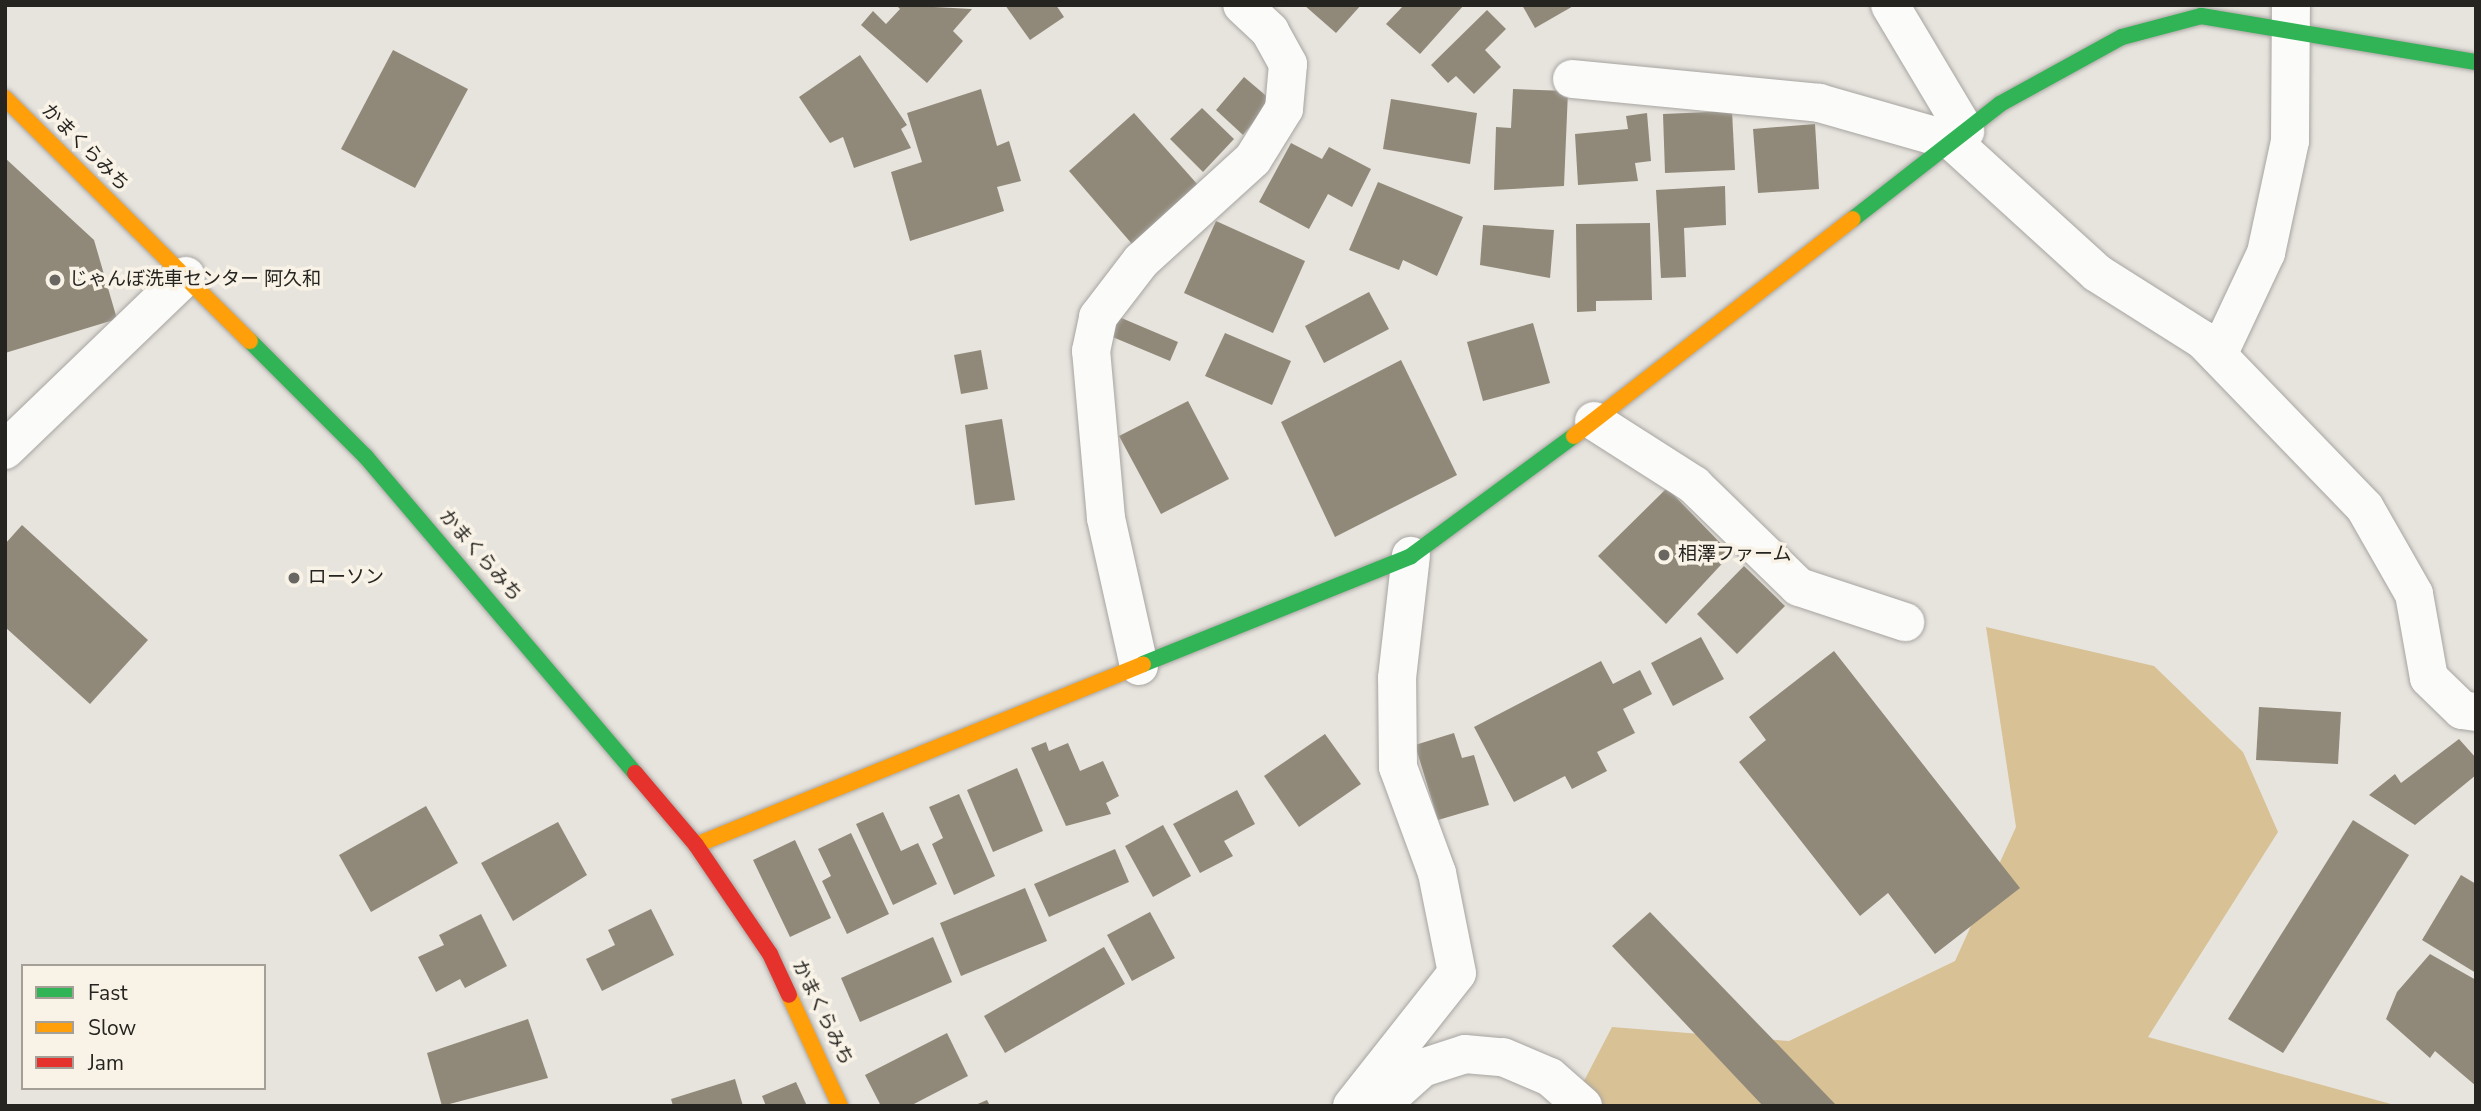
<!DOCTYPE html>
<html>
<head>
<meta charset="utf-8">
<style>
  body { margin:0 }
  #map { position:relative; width:2481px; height:1111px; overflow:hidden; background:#e7e4de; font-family:"Nunito Sans","Noto Sans JP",sans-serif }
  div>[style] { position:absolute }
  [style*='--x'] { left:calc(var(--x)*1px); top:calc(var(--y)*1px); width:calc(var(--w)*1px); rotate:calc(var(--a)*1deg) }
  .forest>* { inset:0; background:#d8c195 }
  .building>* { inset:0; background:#908979 }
  .roads { filter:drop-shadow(0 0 2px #a8a5a1) drop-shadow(0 0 2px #a8a5a1) }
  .street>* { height:38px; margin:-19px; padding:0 19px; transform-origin:19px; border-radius:19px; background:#fbfbfa }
  .fast>* { height:16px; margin:-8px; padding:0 8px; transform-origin:8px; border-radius:8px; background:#30b455 }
  .slow>* { height:16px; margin:-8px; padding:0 8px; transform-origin:8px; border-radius:8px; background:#ff9f0a }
  .jam>* { height:16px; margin:-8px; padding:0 8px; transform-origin:8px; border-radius:8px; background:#e5322d }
  .dots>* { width:19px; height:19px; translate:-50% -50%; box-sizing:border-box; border:4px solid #f9f3e7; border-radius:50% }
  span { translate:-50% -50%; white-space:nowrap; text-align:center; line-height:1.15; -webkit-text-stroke:7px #f9f3e7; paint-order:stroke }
  .street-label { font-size:19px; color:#262420 }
  .poi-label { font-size:19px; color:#262420 }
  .left { translate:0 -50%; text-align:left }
  .frame { position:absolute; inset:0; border:7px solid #262420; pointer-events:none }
  .legend { position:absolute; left:21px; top:964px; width:245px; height:126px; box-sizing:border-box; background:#f9f3e7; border:2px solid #a5a097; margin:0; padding:9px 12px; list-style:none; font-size:21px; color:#262420 }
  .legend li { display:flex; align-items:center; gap:14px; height:35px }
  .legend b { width:35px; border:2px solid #a5a097 }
</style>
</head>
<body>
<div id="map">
  <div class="forest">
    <div style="clip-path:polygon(1986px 627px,2154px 666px,2243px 752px,2278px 832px,2148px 1037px,2398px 1106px,1571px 1106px,1612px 1027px,1789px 1041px,1955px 961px,2016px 827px)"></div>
  </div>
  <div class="building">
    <div style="clip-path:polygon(896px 5px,972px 9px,953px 31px,963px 41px,927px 83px,861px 25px,873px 11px,886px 24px,900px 9px)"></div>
    <div style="clip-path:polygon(1005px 5px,1056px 5px,1064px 17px,1030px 40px)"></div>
    <div style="clip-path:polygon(1304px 5px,1361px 5px,1336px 33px)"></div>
    <div style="clip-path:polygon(1404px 5px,1464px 5px,1420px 54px,1386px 24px)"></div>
    <div style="clip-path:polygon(1522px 5px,1575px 5px,1535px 28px)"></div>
    <div style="clip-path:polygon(1487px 10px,1506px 29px,1485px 50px,1501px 67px,1474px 94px,1456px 76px,1448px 83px,1431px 65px)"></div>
    <div style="clip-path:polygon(393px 50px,468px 89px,415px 188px,341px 149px)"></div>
    <div style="clip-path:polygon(860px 55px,907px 125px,901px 129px,911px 148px,854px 168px,843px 137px,830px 143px,799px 97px)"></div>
    <div style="clip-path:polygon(1244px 77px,1271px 100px,1243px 135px,1216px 110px)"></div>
    <div style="clip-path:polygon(981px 89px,997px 146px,1009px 141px,1021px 181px,997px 187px,1004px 211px,910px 241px,891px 172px,922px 162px,907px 113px)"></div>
    <div style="clip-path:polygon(1513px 89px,1568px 91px,1564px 186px,1494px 190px,1496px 127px,1511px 128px)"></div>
    <div style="clip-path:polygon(1391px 99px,1477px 113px,1470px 164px,1383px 149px)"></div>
    <div style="clip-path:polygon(1202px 108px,1234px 139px,1203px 172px,1170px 139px)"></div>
    <div style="clip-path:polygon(1732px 111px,1735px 170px,1665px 173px,1663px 114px)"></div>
    <div style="clip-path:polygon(1134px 113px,1198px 185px,1132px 244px,1069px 171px)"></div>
    <div style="clip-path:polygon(1647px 113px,1651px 161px,1635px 163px,1638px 181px,1578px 185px,1575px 134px,1628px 129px,1626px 116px)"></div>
    <div style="clip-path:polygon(1815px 124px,1819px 189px,1758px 193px,1753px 129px)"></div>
    <div style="clip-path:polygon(1291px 143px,1322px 159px,1329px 147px,1371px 169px,1352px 207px,1328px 194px,1309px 229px,1259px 202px)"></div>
    <div style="clip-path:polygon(5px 158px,94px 240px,117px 319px,5px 353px)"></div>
    <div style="clip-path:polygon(1378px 182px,1463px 217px,1437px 276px,1403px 260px,1399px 270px,1349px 250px)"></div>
    <div style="clip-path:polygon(1725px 186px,1726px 225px,1684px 228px,1686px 277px,1661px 278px,1656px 190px)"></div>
    <div style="clip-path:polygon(1216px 221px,1305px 261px,1273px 333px,1184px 293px)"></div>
    <div style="clip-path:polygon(1650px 223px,1652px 300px,1596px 301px,1596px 311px,1577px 312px,1576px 224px)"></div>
    <div style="clip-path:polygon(1483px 225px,1554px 230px,1550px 278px,1480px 265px)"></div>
    <div style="clip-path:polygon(1369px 292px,1389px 329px,1324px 363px,1305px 326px)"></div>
    <div style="clip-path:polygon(1112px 314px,1178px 342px,1170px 361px,1103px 333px)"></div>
    <div style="clip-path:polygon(1533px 323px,1550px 383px,1483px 401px,1467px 342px)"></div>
    <div style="clip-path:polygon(1225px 333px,1291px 361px,1272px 405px,1205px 376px)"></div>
    <div style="clip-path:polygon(981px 350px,988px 389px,961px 394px,954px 355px)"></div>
    <div style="clip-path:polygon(1401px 360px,1457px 475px,1335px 537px,1281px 422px)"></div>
    <div style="clip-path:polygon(1188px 401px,1229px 479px,1161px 514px,1119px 436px)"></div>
    <div style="clip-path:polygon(1002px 419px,1015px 500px,975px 505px,965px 425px)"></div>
    <div style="clip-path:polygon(1667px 488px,1731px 554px,1666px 624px,1598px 556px)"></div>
    <div style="clip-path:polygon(22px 525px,148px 640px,90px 704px,5px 627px,5px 544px)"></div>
    <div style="clip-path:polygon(1744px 566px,1785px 606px,1737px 654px,1697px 614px)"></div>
    <div style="clip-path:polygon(1701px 637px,1724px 679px,1673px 706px,1651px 663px)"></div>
    <div style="clip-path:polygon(1834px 651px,2020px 888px,1935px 954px,1888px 893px,1860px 916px,1739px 762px,1766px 740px,1749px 717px)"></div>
    <div style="clip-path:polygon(1601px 661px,1613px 684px,1640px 670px,1652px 694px,1623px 709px,1635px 733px,1597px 752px,1607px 771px,1572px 789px,1565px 776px,1514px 802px,1474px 727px)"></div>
    <div style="clip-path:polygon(2259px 707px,2341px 712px,2338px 764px,2256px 760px)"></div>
    <div style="clip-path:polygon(1454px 733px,1462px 758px,1474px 755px,1489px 805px,1438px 820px,1415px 745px)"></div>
    <div style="clip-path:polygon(1325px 734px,1361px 784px,1299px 827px,1264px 776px)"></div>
    <div style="clip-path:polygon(2459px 739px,2476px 758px,2476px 775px,2415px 825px,2369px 795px,2395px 774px,2401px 783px)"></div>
    <div style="clip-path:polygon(1046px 742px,1049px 751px,1068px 743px,1080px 771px,1103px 761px,1119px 796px,1106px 803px,1111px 814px,1066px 826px,1031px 748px)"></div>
    <div style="clip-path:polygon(1017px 768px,1043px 831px,993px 852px,967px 790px)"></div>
    <div style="clip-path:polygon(1237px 790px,1255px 824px,1224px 841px,1233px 856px,1200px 873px,1173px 824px)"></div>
    <div style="clip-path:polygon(959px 794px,995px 876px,954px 895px,932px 844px,943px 838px,929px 807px)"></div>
    <div style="clip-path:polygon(426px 806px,458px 863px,371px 912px,339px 855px)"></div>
    <div style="clip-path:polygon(883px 812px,901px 851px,918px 843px,937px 884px,893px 905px,856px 824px)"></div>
    <div style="clip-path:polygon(2353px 820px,2409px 855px,2283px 1053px,2228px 1019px)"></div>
    <div style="clip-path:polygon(558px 822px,587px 875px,513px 921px,481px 863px)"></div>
    <div style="clip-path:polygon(1163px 825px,1191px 876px,1153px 897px,1125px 846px)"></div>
    <div style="clip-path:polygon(851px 833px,889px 914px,847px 934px,822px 881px,831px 876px,818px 849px)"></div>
    <div style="clip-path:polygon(795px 840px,831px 918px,790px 937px,753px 860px)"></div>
    <div style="clip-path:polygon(1115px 849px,1129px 882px,1049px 917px,1034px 884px)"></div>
    <div style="clip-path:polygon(2461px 875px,2476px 884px,2476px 973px,2422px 940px)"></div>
    <div style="clip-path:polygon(1025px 888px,1047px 941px,961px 976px,940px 923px)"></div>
    <div style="clip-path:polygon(651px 909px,674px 955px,602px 991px,586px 959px,615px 945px,608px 930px)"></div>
    <div style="clip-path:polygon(1150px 912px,1175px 958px,1132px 981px,1107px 935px)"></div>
    <div style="clip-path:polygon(1650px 912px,1837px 1106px,1763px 1106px,1612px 946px)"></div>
    <div style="clip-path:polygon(481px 914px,507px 966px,465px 988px,460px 979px,436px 992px,418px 957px,444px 945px,439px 935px)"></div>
    <div style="clip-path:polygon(933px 937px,952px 982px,860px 1022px,841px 978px)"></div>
    <div style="clip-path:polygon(1104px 947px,1125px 984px,1005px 1053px,984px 1016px)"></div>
    <div style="clip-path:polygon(2430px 954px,2476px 980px,2476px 1086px,2435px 1051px,2430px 1058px,2386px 1019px,2397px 992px)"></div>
    <div style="clip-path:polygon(528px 1019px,548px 1078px,442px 1106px,427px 1053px)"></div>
    <div style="clip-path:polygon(947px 1033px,968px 1076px,910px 1106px,881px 1106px,865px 1075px)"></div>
    <div style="clip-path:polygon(735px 1079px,743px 1106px,673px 1106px,671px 1099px)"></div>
    <div style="clip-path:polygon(796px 1082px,807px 1106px,766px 1106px,762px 1096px)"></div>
    <div style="clip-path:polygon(987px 1100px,990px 1106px,973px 1106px)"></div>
  </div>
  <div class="roads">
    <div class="street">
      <div style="--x:1890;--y:5;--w:147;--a:59.2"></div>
      <div style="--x:1572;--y:79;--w:248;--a:5.5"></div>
      <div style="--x:1819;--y:103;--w:138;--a:15.9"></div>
      <div style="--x:1952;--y:141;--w:196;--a:42.3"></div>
      <div style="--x:2097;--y:273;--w:125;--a:32.3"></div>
      <div style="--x:2203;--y:340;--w:233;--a:46"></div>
      <div style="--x:2365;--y:508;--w:99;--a:60.3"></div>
      <div style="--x:2414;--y:594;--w:85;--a:79.9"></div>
      <div style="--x:2429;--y:678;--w:46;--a:44.1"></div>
      <div style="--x:2462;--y:710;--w:14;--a:8"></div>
      <div style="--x:2218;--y:355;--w:113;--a:-64.8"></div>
      <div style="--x:2266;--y:253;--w:115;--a:-77.9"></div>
      <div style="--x:2290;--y:141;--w:136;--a:-89.6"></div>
      <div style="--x:1594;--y:421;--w:119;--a:32.6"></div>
      <div style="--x:1694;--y:485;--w:146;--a:44.2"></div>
      <div style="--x:1799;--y:587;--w:112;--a:18.3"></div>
      <div style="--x:5;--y:450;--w:251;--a:-43.9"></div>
      <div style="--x:1139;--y:666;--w:152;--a:-102.6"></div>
      <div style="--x:1106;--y:518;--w:168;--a:-95.1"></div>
      <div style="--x:1091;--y:351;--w:35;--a:-78"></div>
      <div style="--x:1098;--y:317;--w:71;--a:-52.5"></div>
      <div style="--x:1141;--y:261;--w:151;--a:-42.3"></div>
      <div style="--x:1253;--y:159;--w:59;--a:-58.2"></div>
      <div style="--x:1284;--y:109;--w:45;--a:-84.9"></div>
      <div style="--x:1288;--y:64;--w:38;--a:-119"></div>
      <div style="--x:1270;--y:31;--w:38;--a:-137"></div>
      <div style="--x:1352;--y:1106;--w:169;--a:-51.7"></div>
      <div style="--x:1457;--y:973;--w:102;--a:-101.3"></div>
      <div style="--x:1437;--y:873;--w:113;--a:-110.2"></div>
      <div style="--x:1398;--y:767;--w:89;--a:-90.6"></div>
      <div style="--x:1397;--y:678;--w:123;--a:-83.5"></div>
      <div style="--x:1380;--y:1106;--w:57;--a:-42.1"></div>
      <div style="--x:1422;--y:1068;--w:45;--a:-18"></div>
      <div style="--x:1465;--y:1054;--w:38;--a:5"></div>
      <div style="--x:1503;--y:1057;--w:51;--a:23.1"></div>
      <div style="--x:1550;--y:1077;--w:44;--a:41.3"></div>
    </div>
    <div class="fast">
      <div style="--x:1853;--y:219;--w:187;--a:-38"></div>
      <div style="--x:2000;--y:104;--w:139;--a:-28.8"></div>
      <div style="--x:2122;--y:37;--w:82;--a:-14.9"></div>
      <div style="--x:2201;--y:16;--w:279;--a:9.5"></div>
      <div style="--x:250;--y:341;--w:164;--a:45"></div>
      <div style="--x:366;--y:457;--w:415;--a:49.6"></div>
      <div style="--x:1143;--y:664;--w:289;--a:-21.9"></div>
      <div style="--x:1411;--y:556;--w:202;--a:-36.4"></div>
    </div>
    <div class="slow">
      <div style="--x:5;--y:98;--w:345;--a:44.8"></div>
      <div style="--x:1574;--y:436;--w:353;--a:-37.9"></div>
      <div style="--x:696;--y:845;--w:482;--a:-22"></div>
      <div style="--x:789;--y:995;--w:122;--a:65.3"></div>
    </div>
    <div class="jam">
      <div style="--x:635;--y:773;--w:94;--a:49.7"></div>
      <div style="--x:696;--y:845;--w:132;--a:55.8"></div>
      <div style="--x:770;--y:954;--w:45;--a:65.1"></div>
    </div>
  </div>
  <div class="dots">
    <div style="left:55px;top:280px;background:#6a6762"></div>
    <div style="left:1664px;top:555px;background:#6a6762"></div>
    <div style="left:294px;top:578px;background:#6a6762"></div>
  </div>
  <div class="street-label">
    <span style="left:85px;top:148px;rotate:45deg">かまくらみち</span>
    <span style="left:480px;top:556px;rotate:49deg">かまくらみち</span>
    <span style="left:822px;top:1013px;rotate:64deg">かまくらみち</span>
  </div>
  <div class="poi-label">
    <span class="left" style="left:69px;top:280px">じゃんぼ洗車センター 阿久和</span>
    <span class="left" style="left:1678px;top:555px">相澤ファーム</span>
    <span class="left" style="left:308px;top:578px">ローソン</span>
  </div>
  <div class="frame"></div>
  <ul class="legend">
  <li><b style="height:9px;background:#30b455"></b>Fast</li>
  <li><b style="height:9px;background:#ff9f0a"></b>Slow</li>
  <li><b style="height:9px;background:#e5322d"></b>Jam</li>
  </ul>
</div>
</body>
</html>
